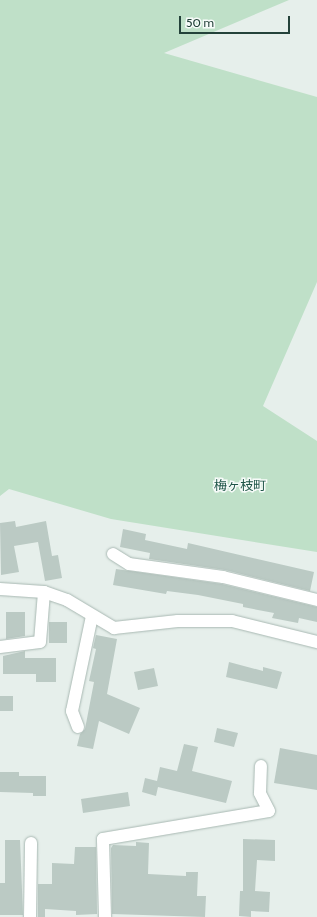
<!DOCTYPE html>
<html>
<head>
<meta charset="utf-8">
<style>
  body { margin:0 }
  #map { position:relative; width:317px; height:917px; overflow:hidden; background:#e6efeb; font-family:Cabin,"Noto Sans JP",sans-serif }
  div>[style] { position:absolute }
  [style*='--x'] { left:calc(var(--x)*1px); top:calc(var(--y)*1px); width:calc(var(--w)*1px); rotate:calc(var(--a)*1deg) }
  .green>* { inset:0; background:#bfe0c8 }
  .building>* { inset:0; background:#bbcac4 }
  .roads { filter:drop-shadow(0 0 1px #a8b8b2) drop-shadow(0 0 1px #a8b8b2) }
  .minor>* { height:12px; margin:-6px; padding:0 6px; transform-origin:6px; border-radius:6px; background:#fff }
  span { translate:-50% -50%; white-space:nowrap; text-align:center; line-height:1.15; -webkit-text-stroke:3px #f7fbf9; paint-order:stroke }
  .quarter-label { font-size:13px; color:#1f5548 }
  .scale { position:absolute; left:179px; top:16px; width:111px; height:18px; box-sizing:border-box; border:2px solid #24423a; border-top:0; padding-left:5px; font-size:12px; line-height:14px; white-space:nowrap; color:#24423a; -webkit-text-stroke:3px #f7fbf9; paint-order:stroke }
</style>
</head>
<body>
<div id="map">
  <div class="green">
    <div style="clip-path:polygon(0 0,289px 0,164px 53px,317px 97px,317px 282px,263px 406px,317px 441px,317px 552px,111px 519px,9px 489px,0 496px)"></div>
  </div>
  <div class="building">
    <div style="clip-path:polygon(15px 521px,16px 527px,46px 521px,52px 556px,58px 555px,62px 578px,45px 581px,38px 542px,14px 546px,19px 572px,1px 575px,0 523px)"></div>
    <div style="clip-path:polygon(123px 529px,146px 534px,145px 540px,187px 549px,188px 543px,314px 572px,310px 591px,225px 570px,149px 559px,150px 553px,120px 547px)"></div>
    <div style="clip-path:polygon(116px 569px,222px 584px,317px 607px,317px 622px,299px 618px,298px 623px,272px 618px,274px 613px,243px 607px,243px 604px,198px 595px,167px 591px,166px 594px,113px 585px)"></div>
    <div style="clip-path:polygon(6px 612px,25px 612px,25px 636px,6px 639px)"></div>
    <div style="clip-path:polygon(49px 622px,67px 622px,67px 643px,49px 643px)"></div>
    <div style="clip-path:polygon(96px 635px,117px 639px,107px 694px,140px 708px,129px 734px,99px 721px,93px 749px,77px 746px,80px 734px,85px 729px,94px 682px,89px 681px,96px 649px,93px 648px)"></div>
    <div style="clip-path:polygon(25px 651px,25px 658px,56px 658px,56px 682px,36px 682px,36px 674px,3px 674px,3px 656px)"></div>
    <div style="clip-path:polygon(229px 662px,263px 671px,263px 667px,282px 672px,277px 689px,226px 677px)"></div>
    <div style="clip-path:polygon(154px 668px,158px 686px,138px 690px,134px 672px)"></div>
    <div style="clip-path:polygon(0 696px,13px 696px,13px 711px,0 711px)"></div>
    <div style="clip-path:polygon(217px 728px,238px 733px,234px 747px,214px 742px)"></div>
    <div style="clip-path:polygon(184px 744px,198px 747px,192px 771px,232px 781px,226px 803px,158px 787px,156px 796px,142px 792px,145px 778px,157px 781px,160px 767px,177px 771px)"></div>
    <div style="clip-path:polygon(280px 748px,317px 755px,317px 790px,274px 783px)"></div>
    <div style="clip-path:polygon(0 772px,19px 772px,19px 776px,46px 776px,46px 796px,33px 796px,33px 793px,0 792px)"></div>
    <div style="clip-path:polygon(128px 792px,130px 806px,83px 813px,81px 799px)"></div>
    <div style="clip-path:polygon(243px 839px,275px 840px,275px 861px,257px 860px,255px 891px,270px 892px,269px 912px,251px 911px,251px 917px,239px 916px,240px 891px,243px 891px)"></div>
    <div style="clip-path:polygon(5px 840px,20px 840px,23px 915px,0 915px,0 883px,5px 883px)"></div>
    <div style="clip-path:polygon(136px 842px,149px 843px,148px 874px,186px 876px,186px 872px,198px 872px,197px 896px,206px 896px,205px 917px,112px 914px,111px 848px,113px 845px,136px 846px)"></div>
    <div style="clip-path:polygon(75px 847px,96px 847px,97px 914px,76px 915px,76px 911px,45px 909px,45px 917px,38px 917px,38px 884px,52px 884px,52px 863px,74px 864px)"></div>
  </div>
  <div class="roads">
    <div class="minor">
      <div style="--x:113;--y:554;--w:19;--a:32"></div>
      <div style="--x:129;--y:564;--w:95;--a:7.9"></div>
      <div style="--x:223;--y:577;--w:97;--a:13.7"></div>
      <div style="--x:0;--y:589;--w:44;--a:3.9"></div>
      <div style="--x:44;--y:592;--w:24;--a:19"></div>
      <div style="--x:67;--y:600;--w:55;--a:30.8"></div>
      <div style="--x:114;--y:628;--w:64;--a:-6.2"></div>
      <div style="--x:178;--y:621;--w:54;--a:0"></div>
      <div style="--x:232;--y:621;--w:88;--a:13.9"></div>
      <div style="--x:0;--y:647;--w:40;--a:-7.1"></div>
      <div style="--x:40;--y:642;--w:50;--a:-85.4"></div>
      <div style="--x:78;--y:727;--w:17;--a:-111"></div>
      <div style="--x:72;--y:711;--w:97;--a:-78.1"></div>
      <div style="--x:30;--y:917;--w:74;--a:-89.2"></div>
      <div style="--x:105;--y:917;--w:78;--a:-91.5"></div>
      <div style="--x:103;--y:839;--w:168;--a:-9.6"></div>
      <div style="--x:269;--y:811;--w:20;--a:-117"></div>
      <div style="--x:260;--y:793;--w:27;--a:-88"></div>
    </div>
  </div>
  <div class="quarter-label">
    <span style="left:240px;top:485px">梅ヶ枝町</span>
  </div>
  <div class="scale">50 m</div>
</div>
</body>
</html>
